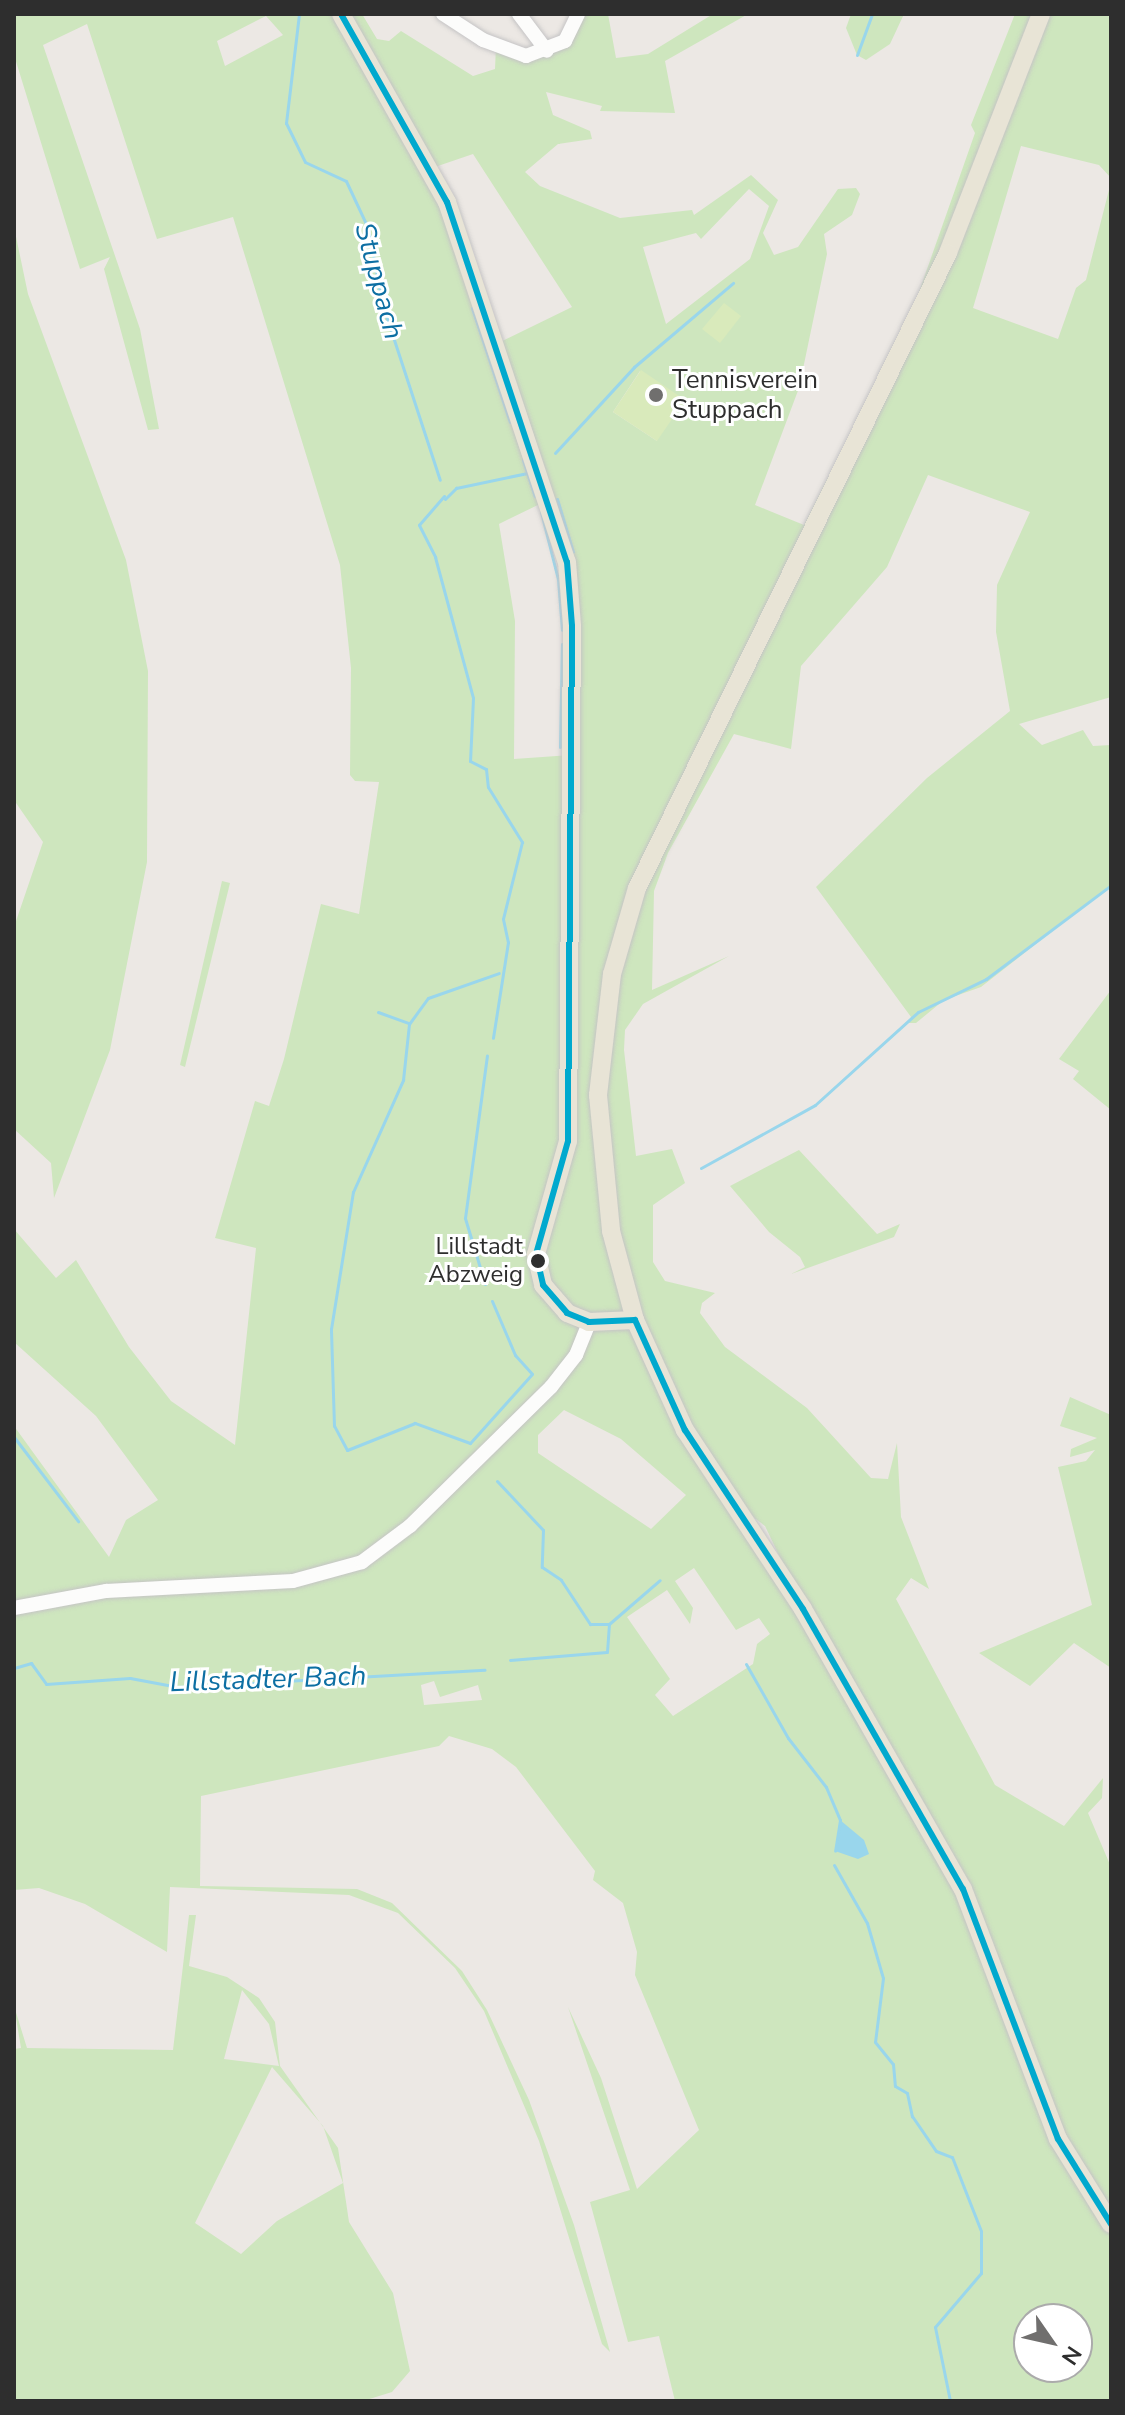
<!DOCTYPE html>
<html>
<head>
<meta charset="utf-8">
<style>
  body { margin:0 }
  #map { position:relative; width:1125px; height:2415px; overflow:hidden; background:#ece8e4; font-family:"Nunito Sans",sans-serif }
  div>[style] { position:absolute }
  [style*='--x'] { left:calc(var(--x)*1px); top:calc(var(--y)*1px); width:calc(var(--w)*1px); rotate:calc(var(--a)*1deg) }
  .green>* { inset:0; background:#cee6be }
  .pitch>* { inset:0; background:#d9eabb }
  .water>* { inset:0; background:#99d6ec }
  .stream>* { height:3px; margin:-1.5px; padding:0 1.5px; transform-origin:1.5px; border-radius:1.5px; background:#99d6ec }
  .roads { filter:drop-shadow(0 0 2px #c5c4c5) drop-shadow(0 0 2px #c5c4c5) }
  .minor>* { height:14px; margin:-7px; padding:0 7px; transform-origin:7px; border-radius:7px; background:#fcfcfb }
  .major>* { height:18px; margin:-9px; padding:0 9px; transform-origin:9px; border-radius:9px; background:#e8e4d6 }
  .bus-1>* { height:6px; margin:-3px; padding:0 3px; transform-origin:3px; border-radius:3px; background:#00a9ce }
  .dots>* { width:22px; height:22px; translate:-50% -50%; box-sizing:border-box; border:4px solid #fff; border-radius:50% }
  span { translate:-50% -50%; white-space:nowrap; text-align:center; line-height:1.15; -webkit-text-stroke:6px #fff; paint-order:stroke }
  .bus-label { font-size:24px; color:#2e2e2e }
  .right { translate:-100% -50%; text-align:right }
  .poi-label { font-size:26px; color:#2e2e2e }
  .left { translate:0 -50%; text-align:left }
  .water-label { font-size:28px; color:#0d6fa3; font-style:italic }
  .frame { position:absolute; inset:0; border:16px solid #2e2e2e; pointer-events:none }
  .north { position:absolute; left:1013px; top:2303px; width:80px; height:80px; box-sizing:border-box; background:#fff; border:2px solid #ababab; border-radius:50%; rotate:124deg; font-size:22px; font-weight:700; line-height:32px; text-align:center; color:#2e2e2e }
  .north::after { content:''; display:block; margin:auto; width:28px; height:36px; background:#706f6e; clip-path:polygon(50% 0,100% 100%,50% 72%,0 100%) }
</style>
</head>
<body>
<div id="map">
  <div class="green">
    <div style="clip-path:polygon(evenodd,14px 14px,362px 14px,377px 39px,389px 41px,401px 31px,473px 76px,495px 69px,496px 46px,547px 51px,578px 14px,608px 14px,616px 58px,648px 54px,713px 14px,748px 14px,665px 61px,675px 113px,600px 111px,602px 106px,546px 92px,553px 115px,590px 131px,592px 139px,558px 144px,525px 172px,540px 186px,620px 218px,692px 210px,694px 215px,751px 175px,778px 200px,763px 233px,774px 255px,798px 247px,838px 189px,856px 188px,860px 194px,852px 215px,824px 234px,827px 254px,799px 388px,755px 505px,804px 525px,913px 309px,975px 133px,971px 125px,1015px 14px,1111px 14px,1111px 178px,1099px 165px,1021px 146px,973px 308px,1058px 339px,1076px 288px,1086px 280px,1111px 182px,1111px 697px,1019px 724px,1042px 745px,1083px 730px,1093px 746px,1111px 745px,1111px 885px,981px 987px,944px 1000px,916px 1023px,907px 1023px,911px 1017px,816px 887px,927px 778px,1010px 711px,996px 632px,997px 585px,1030px 512px,928px 475px,887px 567px,801px 666px,791px 749px,734px 734px,668px 853px,654px 891px,652px 990px,729px 956px,643px 1004px,625px 1030px,624px 1050px,636px 1156px,672px 1149px,685px 1183px,653px 1205px,653px 1262px,665px 1281px,715px 1293px,702px 1303px,700px 1313px,725px 1347px,807px 1408px,871px 1478px,888px 1479px,897px 1443px,901px 1517px,929px 1589px,911px 1578px,896px 1599px,995px 1785px,1064px 1826px,1103px 1778px,1102px 1798px,1088px 1813px,1111px 1867px,1111px 2401px,675px 2401px,659px 2336px,628px 2342px,590px 2202px,630px 2190px,568px 2007px,601px 2078px,637px 2189px,699px 2130px,635px 1975px,637px 1952px,623px 1903px,593px 1880px,595px 1871px,516px 1767px,492px 1749px,449px 1736px,439px 1746px,201px 1796px,200px 1886px,357px 1889px,392px 1903px,462px 1971px,487px 2010px,529px 2100px,574px 2225px,610px 2352px,602px 2344px,539px 2141px,484px 2011px,455px 1968px,398px 1913px,349px 1895px,170px 1887px,167px 1952px,85px 1904px,39px 1888px,14px 1890px,14px 1426px,109px 1557px,126px 1520px,158px 1500px,96px 1416px,14px 1342px,14px 1229px,56px 1278px,76px 1260px,129px 1347px,171px 1401px,235px 1445px,256px 1248px,215px 1238px,255px 1101px,269px 1106px,284px 1059px,321px 904px,359px 914px,379px 782px,355px 781px,350px 775px,351px 668px,340px 565px,233px 217px,157px 239px,87px 24px,43px 45px,140px 329px,159px 429px,148px 430px,104px 269px,110px 257px,80px 269px,14px 55px,14px 14px,266px 16px,283px 35px,225px 66px,217px 41px,266px 16px,14px 14px,473px 154px,572px 307px,496px 344px,432px 168px,473px 154px,14px 14px,749px 189px,769px 206px,750px 259px,666px 324px,643px 247px,696px 233px,701px 239px,749px 189px,14px 14px,640px 371px,657px 441px,613px 412px,640px 371px,14px 14px,548px 500px,572px 626px,571px 755px,514px 759px,515px 621px,499px 524px,548px 500px,14px 14px,564px 1410px,621px 1439px,686px 1495px,651px 1529px,538px 1453px,538px 1435px,564px 1410px,14px 14px,743px 1509px,765px 1526px,805px 1610px,743px 1509px,14px 14px,694px 1568px,736px 1630px,759px 1618px,770px 1634px,757px 1644px,753px 1664px,673px 1716px,655px 1695px,670px 1679px,627px 1617px,667px 1590px,690px 1624px,693px 1608px,675px 1581px,694px 1568px,14px 14px,434px 1681px,440px 1697px,478px 1685px,482px 1700px,424px 1705px,421px 1685px,434px 1681px,14px 14px,1029px 2319px,1077px 2319px,1077px 2367px,1029px 2367px,1029px 2319px)"></div>
    <div style="clip-path:polygon(851px 14px,904px 14px,890px 44px,866px 60px,857px 55px,846px 28px)"></div>
    <div style="clip-path:polygon(14px 227px,28px 294px,126px 560px,148px 671px,147px 862px,110px 1050px,54px 1198px,51px 1163px,14px 1129px,14px 927px,43px 842px,14px 800px)"></div>
    <div style="clip-path:polygon(222px 881px,230px 883px,185px 1067px,180px 1065px)"></div>
    <div style="clip-path:polygon(1111px 990px,1111px 1110px,1073px 1079px,1079px 1071px,1059px 1059px)"></div>
    <div style="clip-path:polygon(799px 1150px,877px 1234px,900px 1224px,894px 1237px,791px 1274px,805px 1267px,800px 1257px,769px 1232px,730px 1186px)"></div>
    <div style="clip-path:polygon(1070px 1397px,1111px 1415px,1111px 1668px,1074px 1643px,1030px 1686px,979px 1653px,1092px 1605px,1058px 1467px,1086px 1461px,1095px 1450px,1070px 1457px,1071px 1449px,1097px 1438px,1060px 1426px)"></div>
    <div style="clip-path:polygon(evenodd,189px 1915px,196px 1915px,189px 1966px,227px 1977px,259px 1998px,275px 2022px,280px 2066px,338px 2148px,349px 2222px,393px 2293px,410px 2371px,392px 2392px,363px 2401px,14px 2401px,14px 2049px,21px 2048px,14px 2006px,27px 2048px,173px 2050px,189px 1915px,242px 1990px,269px 2024px,279px 2066px,224px 2059px,242px 1990px,189px 1915px,272px 2067px,323px 2126px,343px 2183px,277px 2221px,241px 2254px,195px 2223px,272px 2067px)"></div>
  </div>
  <div class="pitch">
    <div style="clip-path:polygon(724px 303px,741px 316px,720px 343px,702px 329px)"></div>
    <div style="clip-path:polygon(641px 370px,685px 400px,657px 441px,613px 412px)"></div>
  </div>
  <div class="water">
    <div style="clip-path:polygon(840px 1820px,864px 1840px,869px 1854px,858px 1859px,835px 1851px)"></div>
  </div>
  <div class="stream">
    <div style="--x:299;--y:14;--w:110;--a:96.8"></div>
    <div style="--x:286;--y:123;--w:43;--a:64"></div>
    <div style="--x:305;--y:162;--w:45;--a:24.9"></div>
    <div style="--x:346;--y:181;--w:52;--a:64.9"></div>
    <div style="--x:368;--y:228;--w:76;--a:79.4"></div>
    <div style="--x:382;--y:303;--w:186;--a:71.9"></div>
    <div style="--x:857;--y:55;--w:44;--a:-69.9"></div>
    <div style="--x:472;--y:308;--w:120;--a:71.6"></div>
    <div style="--x:555;--y:453;--w:117;--a:-47.4"></div>
    <div style="--x:634;--y:367;--w:130;--a:-40.3"></div>
    <div style="--x:523;--y:460;--w:38;--a:72"></div>
    <div style="--x:444;--y:496;--w:38;--a:131"></div>
    <div style="--x:419;--y:525;--w:36;--a:63"></div>
    <div style="--x:435;--y:557;--w:146;--a:74.9"></div>
    <div style="--x:473;--y:698;--w:63;--a:92.7"></div>
    <div style="--x:470;--y:761;--w:18;--a:27"></div>
    <div style="--x:486;--y:769;--w:18;--a:84"></div>
    <div style="--x:488;--y:787;--w:65;--a:58.3"></div>
    <div style="--x:522;--y:842;--w:79;--a:103.9"></div>
    <div style="--x:503;--y:919;--w:24;--a:78"></div>
    <div style="--x:508;--y:942;--w:97;--a:98.9"></div>
    <div style="--x:445;--y:499;--w:16;--a:-45"></div>
    <div style="--x:456;--y:488;--w:73;--a:-11.9"></div>
    <div style="--x:557;--y:499;--w:55;--a:73.2"></div>
    <div style="--x:541;--y:512;--w:69;--a:75.8"></div>
    <div style="--x:558;--y:579;--w:51;--a:85.5"></div>
    <div style="--x:560;--y:747;--w:103;--a:-88.9"></div>
    <div style="--x:378;--y:1012;--w:32;--a:20"></div>
    <div style="--x:701;--y:1168;--w:130;--a:-28.9"></div>
    <div style="--x:815;--y:1105;--w:139;--a:-42.1"></div>
    <div style="--x:918;--y:1012;--w:76;--a:-25.9"></div>
    <div style="--x:986;--y:979;--w:156;--a:-36.9"></div>
    <div style="--x:485;--y:1284;--w:69;--a:-106.9"></div>
    <div style="--x:465;--y:1218;--w:164;--a:-82.3"></div>
    <div style="--x:492;--y:1301;--w:59;--a:66.9"></div>
    <div style="--x:515;--y:1355;--w:25;--a:48"></div>
    <div style="--x:532;--y:1374;--w:93;--a:131.9"></div>
    <div style="--x:470;--y:1443;--w:59;--a:-160"></div>
    <div style="--x:415;--y:1423;--w:73;--a:158.3"></div>
    <div style="--x:347;--y:1450;--w:27;--a:-118"></div>
    <div style="--x:334;--y:1426;--w:97;--a:-91.8"></div>
    <div style="--x:331;--y:1329;--w:139;--a:-80.9"></div>
    <div style="--x:353;--y:1192;--w:123;--a:-65.9"></div>
    <div style="--x:403;--y:1080;--w:56;--a:-83.9"></div>
    <div style="--x:409;--y:1024;--w:32;--a:-54"></div>
    <div style="--x:428;--y:998;--w:75;--a:-19.4"></div>
    <div style="--x:14;--y:1437;--w:106;--a:52.7"></div>
    <div style="--x:497;--y:1481;--w:67;--a:46.8"></div>
    <div style="--x:543;--y:1530;--w:37;--a:92"></div>
    <div style="--x:542;--y:1567;--w:23;--a:34"></div>
    <div style="--x:561;--y:1580;--w:53;--a:56.6"></div>
    <div style="--x:590;--y:1624;--w:19;--a:0"></div>
    <div style="--x:609;--y:1624;--w:67;--a:-40.8"></div>
    <div style="--x:510;--y:1660;--w:97;--a:-4.7"></div>
    <div style="--x:607;--y:1652;--w:27;--a:-86"></div>
    <div style="--x:746;--y:1664;--w:85;--a:60.4"></div>
    <div style="--x:788;--y:1738;--w:62;--a:52.2"></div>
    <div style="--x:826;--y:1787;--w:36;--a:67"></div>
    <div style="--x:840;--y:1820;--w:31;--a:99"></div>
    <div style="--x:14;--y:1668;--w:18;--a:-16"></div>
    <div style="--x:31;--y:1663;--w:26;--a:54"></div>
    <div style="--x:46;--y:1684;--w:84;--a:-4.1"></div>
    <div style="--x:130;--y:1678;--w:49;--a:10.6"></div>
    <div style="--x:178;--y:1687;--w:307;--a:-3.2"></div>
    <div style="--x:834;--y:1865;--w:67;--a:60.4"></div>
    <div style="--x:867;--y:1923;--w:57;--a:73.8"></div>
    <div style="--x:883;--y:1978;--w:64;--a:97.1"></div>
    <div style="--x:875;--y:2042;--w:28;--a:51"></div>
    <div style="--x:893;--y:2064;--w:22;--a:85"></div>
    <div style="--x:895;--y:2086;--w:14;--a:30"></div>
    <div style="--x:907;--y:2093;--w:24;--a:78"></div>
    <div style="--x:912;--y:2116;--w:42;--a:55.6"></div>
    <div style="--x:936;--y:2151;--w:17;--a:21"></div>
    <div style="--x:952;--y:2157;--w:79;--a:68.6"></div>
    <div style="--x:981;--y:2231;--w:42;--a:90"></div>
    <div style="--x:981;--y:2273;--w:71;--a:130.4"></div>
    <div style="--x:935;--y:2327;--w:76;--a:78.5"></div>
  </div>
  <div class="roads">
    <div class="minor">
      <div style="--x:443;--y:14;--w:48;--a:33"></div>
      <div style="--x:483;--y:40;--w:46;--a:20.4"></div>
      <div style="--x:526;--y:56;--w:42;--a:-21"></div>
      <div style="--x:565;--y:41;--w:30;--a:-64"></div>
      <div style="--x:519;--y:14;--w:46;--a:52.9"></div>
      <div style="--x:14;--y:1608;--w:94;--a:-10.5"></div>
      <div style="--x:106;--y:1591;--w:187;--a:-3.1"></div>
      <div style="--x:293;--y:1581;--w:72;--a:-15.4"></div>
      <div style="--x:362;--y:1562;--w:60;--a:-36.9"></div>
      <div style="--x:410;--y:1526;--w:198;--a:-44.6"></div>
      <div style="--x:551;--y:1387;--w:41;--a:-52"></div>
      <div style="--x:576;--y:1355;--w:35;--a:-68"></div>
    </div>
    <div class="major">
      <div style="--x:341;--y:14;--w:216;--a:60.6"></div>
      <div style="--x:447;--y:202;--w:379;--a:71.6"></div>
      <div style="--x:567;--y:562;--w:64;--a:85.5"></div>
      <div style="--x:572;--y:626;--w:515;--a:90.45"></div>
      <div style="--x:568;--y:1141;--w:117;--a:105.8"></div>
      <div style="--x:536;--y:1254;--w:32;--a:77"></div>
      <div style="--x:543;--y:1285;--w:37;--a:49"></div>
      <div style="--x:567;--y:1313;--w:24;--a:22"></div>
      <div style="--x:589;--y:1322;--w:46;--a:-2.5"></div>
      <div style="--x:1041;--y:14;--w:256;--a:111.3"></div>
      <div style="--x:948;--y:253;--w:707;--a:116.09"></div>
      <div style="--x:637;--y:888;--w:90;--a:106.2"></div>
      <div style="--x:612;--y:974;--w:122;--a:96.6"></div>
      <div style="--x:598;--y:1095;--w:137;--a:84.5"></div>
      <div style="--x:611;--y:1231;--w:92;--a:74.9"></div>
      <div style="--x:635;--y:1320;--w:121;--a:65.6"></div>
      <div style="--x:685;--y:1430;--w:214;--a:56.6"></div>
      <div style="--x:803;--y:1609;--w:322;--a:60.3"></div>
      <div style="--x:963;--y:1889;--w:267;--a:69.2"></div>
      <div style="--x:1058;--y:2139;--w:100;--a:58.1"></div>
    </div>
  </div>
  <div class="bus-1">
    <div style="--x:341;--y:14;--w:216;--a:60.6"></div>
    <div style="--x:447;--y:202;--w:379;--a:71.6"></div>
    <div style="--x:567;--y:562;--w:64;--a:85.5"></div>
    <div style="--x:572;--y:626;--w:515;--a:90.45"></div>
    <div style="--x:568;--y:1141;--w:117;--a:105.8"></div>
    <div style="--x:536;--y:1254;--w:32;--a:77"></div>
    <div style="--x:543;--y:1285;--w:37;--a:49"></div>
    <div style="--x:567;--y:1313;--w:24;--a:22"></div>
    <div style="--x:589;--y:1322;--w:46;--a:-2.5"></div>
    <div style="--x:635;--y:1320;--w:121;--a:65.6"></div>
    <div style="--x:685;--y:1430;--w:214;--a:56.6"></div>
    <div style="--x:803;--y:1609;--w:322;--a:60.3"></div>
    <div style="--x:963;--y:1889;--w:267;--a:69.2"></div>
    <div style="--x:1058;--y:2139;--w:100;--a:58.1"></div>
  </div>
  <div class="dots">
    <div style="left:656px;top:395px;background:#706f6e"></div>
    <div style="left:538px;top:1261px;background:#2e2e2e"></div>
  </div>
  <div class="bus-label">
    <span class="right" style="left:523px;top:1261px">Lillstadt<br>Abzweig</span>
  </div>
  <div class="poi-label">
    <span class="left" style="left:672px;top:395px">Tennisverein<br>Stuppach</span>
  </div>
  <div class="water-label">
    <span style="left:379px;top:281px;rotate:75deg">Stuppach</span>
    <span style="left:268px;top:1679px;rotate:-2deg">Lillstadter Bach</span>
  </div>
  <div class="frame"></div>
  <div class="north">N</div>
</div>
</body>
</html>
